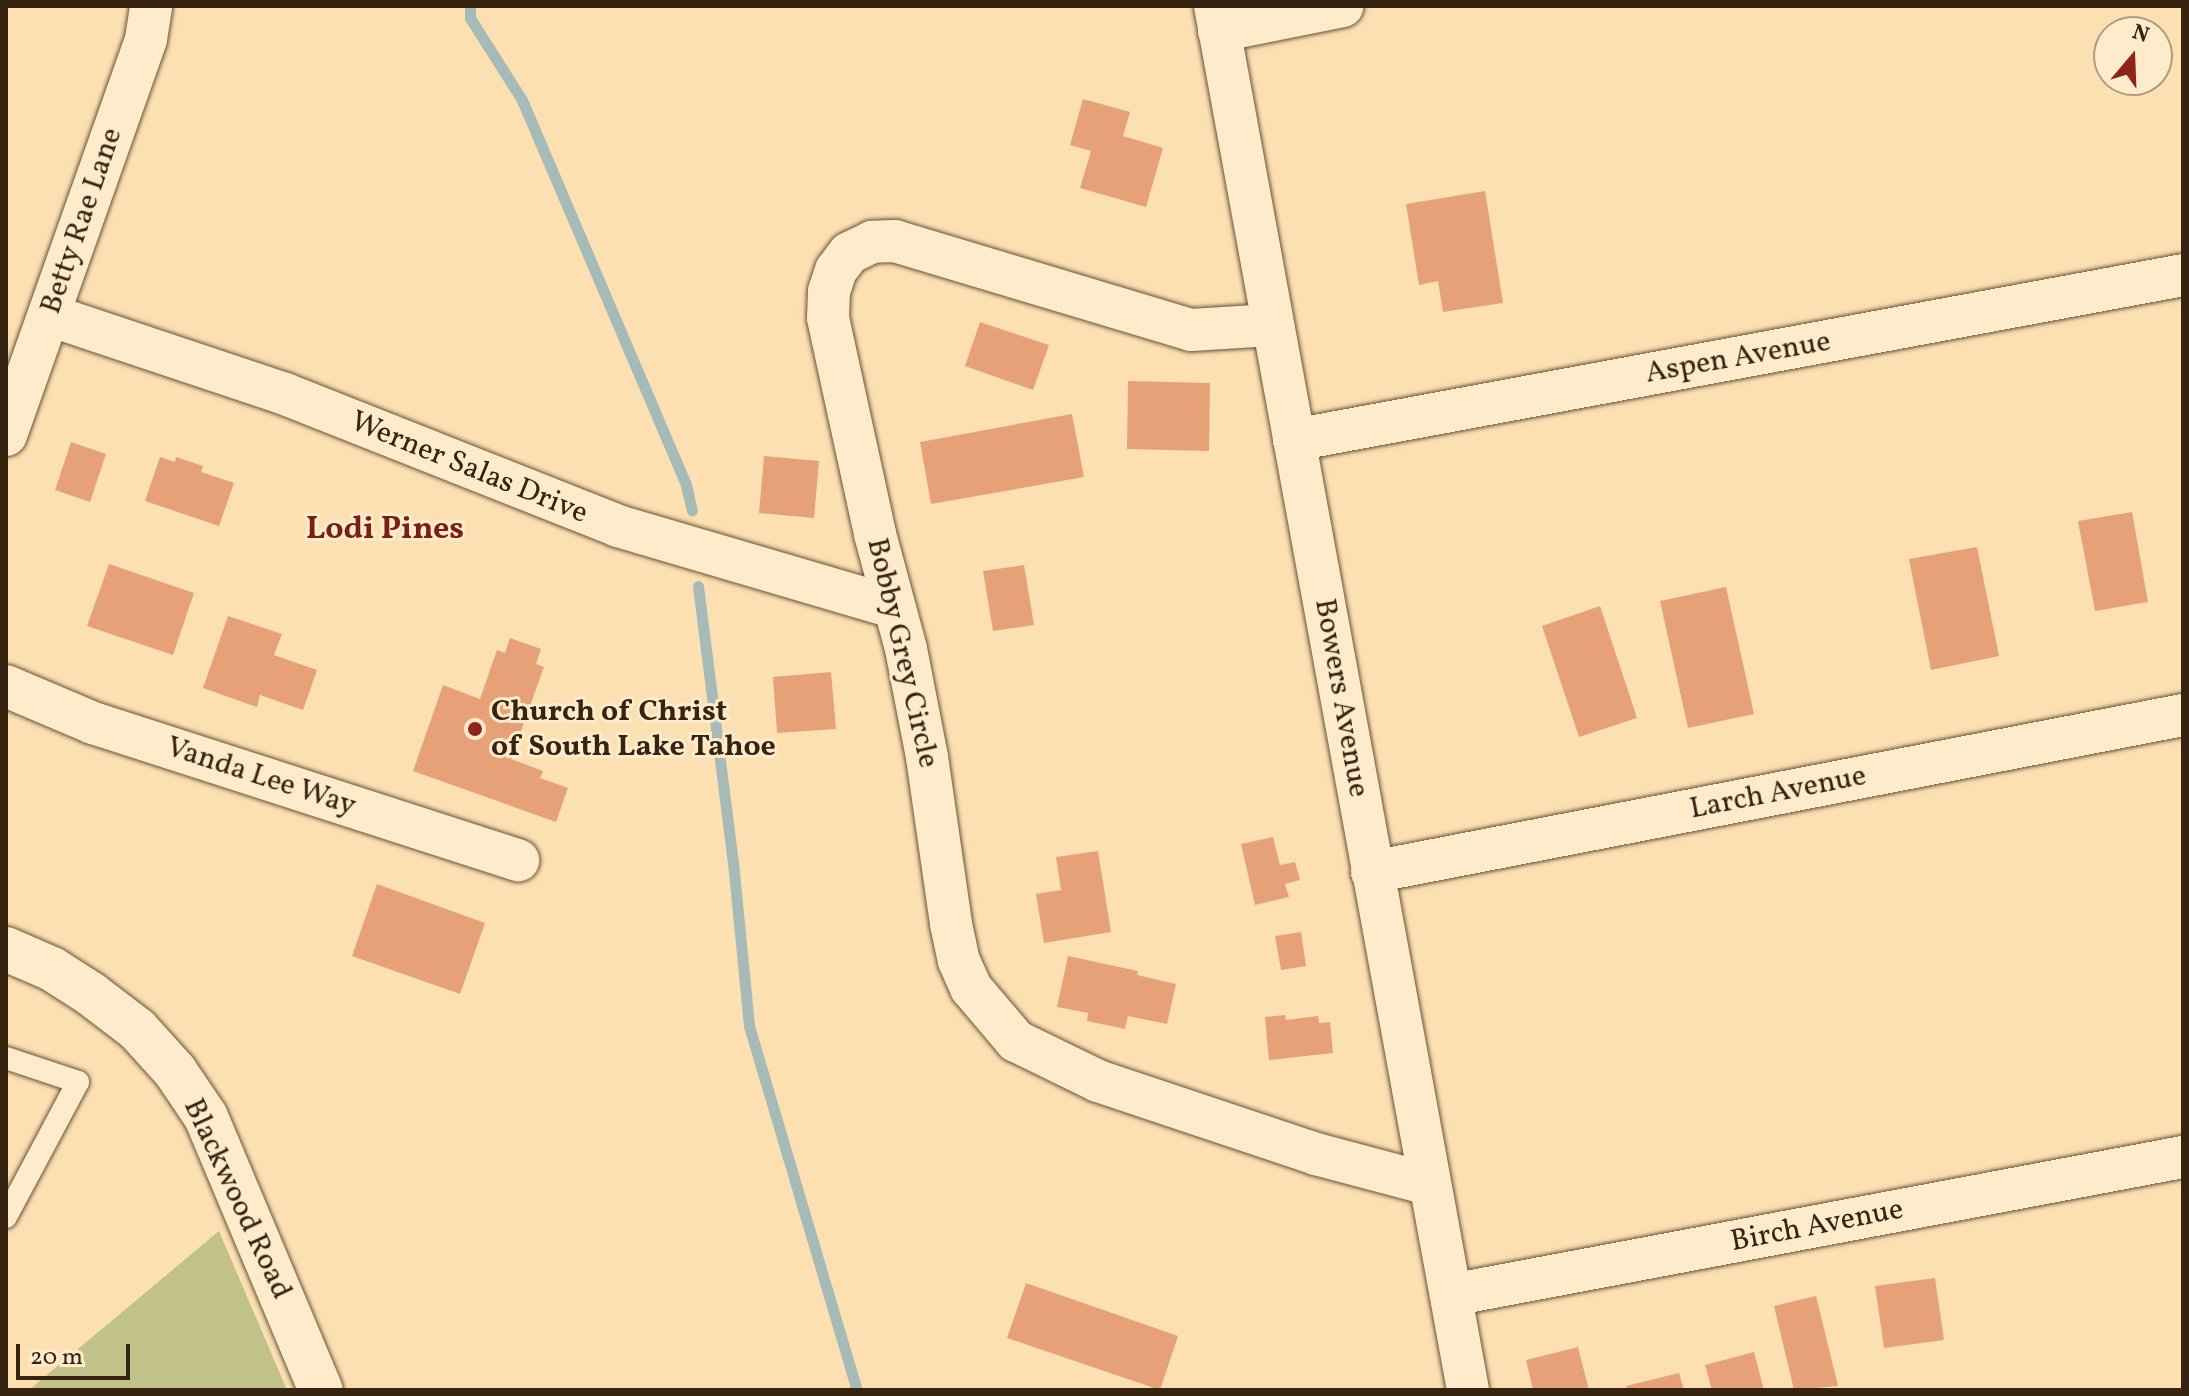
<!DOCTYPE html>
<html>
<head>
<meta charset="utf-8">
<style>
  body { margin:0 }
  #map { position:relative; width:2189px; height:1396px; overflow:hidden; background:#fde0b1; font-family:Vollkorn,serif }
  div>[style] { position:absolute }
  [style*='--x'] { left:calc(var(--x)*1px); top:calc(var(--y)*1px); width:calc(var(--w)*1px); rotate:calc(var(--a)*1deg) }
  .green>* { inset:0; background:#c0c28a }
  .stream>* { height:11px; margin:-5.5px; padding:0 5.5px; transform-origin:5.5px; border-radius:5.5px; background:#a6bab8 }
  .building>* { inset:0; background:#e7a179 }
  .roads { filter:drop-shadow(0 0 2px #685338) drop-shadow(0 0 2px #685338) }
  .service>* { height:22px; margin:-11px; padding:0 11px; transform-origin:11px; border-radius:11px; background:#feebcc }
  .minor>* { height:42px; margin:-21px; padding:0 21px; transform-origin:21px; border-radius:21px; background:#feebcc }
  .tertiary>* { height:44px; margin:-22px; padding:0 22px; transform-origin:22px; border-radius:22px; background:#feebcc }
  .dots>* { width:22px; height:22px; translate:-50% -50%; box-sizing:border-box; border:4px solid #feebcc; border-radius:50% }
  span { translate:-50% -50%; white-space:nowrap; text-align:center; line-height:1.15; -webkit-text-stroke:6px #feebcc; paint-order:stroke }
  .street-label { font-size:30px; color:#362410 }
  .poi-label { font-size:30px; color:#362410; font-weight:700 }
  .left { translate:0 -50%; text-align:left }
  .neighbourhood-label { font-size:32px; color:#7a1f14; font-weight:700 }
  .frame { position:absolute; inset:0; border:8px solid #362410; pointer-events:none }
  .north { position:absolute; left:2093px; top:16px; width:80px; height:80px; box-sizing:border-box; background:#feebcc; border:2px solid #ae9b81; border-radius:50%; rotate:19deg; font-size:22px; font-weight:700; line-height:32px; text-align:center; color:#362410 }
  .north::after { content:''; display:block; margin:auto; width:28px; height:36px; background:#8f2418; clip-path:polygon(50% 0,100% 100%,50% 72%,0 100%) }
  .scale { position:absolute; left:16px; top:1344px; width:114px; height:36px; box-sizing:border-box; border:4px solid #362410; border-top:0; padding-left:10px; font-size:24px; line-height:28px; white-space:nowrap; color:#362410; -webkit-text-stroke:6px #feebcc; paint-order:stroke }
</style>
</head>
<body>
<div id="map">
  <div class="green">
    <div style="clip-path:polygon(219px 1231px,287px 1390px,29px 1390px)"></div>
  </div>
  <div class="stream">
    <div style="--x:470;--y:6;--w:12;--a:90"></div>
    <div style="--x:470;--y:18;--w:97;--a:57.6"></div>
    <div style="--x:522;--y:100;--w:418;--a:66.9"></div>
    <div style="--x:686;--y:485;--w:26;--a:77"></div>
    <div style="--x:698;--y:586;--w:278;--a:82.8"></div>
    <div style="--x:733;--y:862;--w:165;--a:84.4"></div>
    <div style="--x:749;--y:1026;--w:380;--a:73.5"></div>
  </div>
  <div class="building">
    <div style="clip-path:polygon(1083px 99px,1130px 112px,1123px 136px,1163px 148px,1146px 207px,1080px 188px,1091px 151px,1070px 145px)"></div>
    <div style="clip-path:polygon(1485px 191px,1503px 303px,1443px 312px,1438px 281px,1419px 285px,1406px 204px)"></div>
    <div style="clip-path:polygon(980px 322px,1049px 345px,1033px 390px,965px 366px)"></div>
    <div style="clip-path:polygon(1128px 381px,1210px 383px,1209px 451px,1127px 449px)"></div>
    <div style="clip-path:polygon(1072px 414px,1084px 477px,931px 504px,920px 442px)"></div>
    <div style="clip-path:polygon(71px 442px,106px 454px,90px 502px,55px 490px)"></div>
    <div style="clip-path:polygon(764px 456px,819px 461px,814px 518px,759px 513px)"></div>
    <div style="clip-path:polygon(160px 457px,175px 462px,176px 457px,203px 466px,201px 472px,234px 483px,219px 526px,145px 501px)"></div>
    <div style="clip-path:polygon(2132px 512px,2148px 602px,2095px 611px,2078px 521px)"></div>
    <div style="clip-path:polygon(1977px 547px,1999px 656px,1931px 670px,1909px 559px)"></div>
    <div style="clip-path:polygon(109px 564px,194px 593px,173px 655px,87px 626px)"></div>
    <div style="clip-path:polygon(1024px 565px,1034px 625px,993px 631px,983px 571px)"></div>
    <div style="clip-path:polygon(1726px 587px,1754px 714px,1688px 728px,1660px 601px)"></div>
    <div style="clip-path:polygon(1600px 606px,1637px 718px,1579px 737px,1542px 626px)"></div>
    <div style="clip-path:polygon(228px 616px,282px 634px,274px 655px,317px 670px,303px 710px,260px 695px,257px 707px,203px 688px)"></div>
    <div style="clip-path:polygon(510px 638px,541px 649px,536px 664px,544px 667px,511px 759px,543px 771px,540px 778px,568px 788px,556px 822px,413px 771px,443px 685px,480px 699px,497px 650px,505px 653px)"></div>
    <div style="clip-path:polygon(831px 672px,836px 729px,777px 733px,773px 677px)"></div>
    <div style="clip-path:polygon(1273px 837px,1280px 865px,1295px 862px,1300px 880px,1285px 884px,1289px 897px,1255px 905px,1241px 844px)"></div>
    <div style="clip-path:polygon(1098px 851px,1111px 932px,1044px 943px,1036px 894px,1061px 890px,1056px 857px)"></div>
    <div style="clip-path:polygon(377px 884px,485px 923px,460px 994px,352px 956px)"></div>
    <div style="clip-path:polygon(1301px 932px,1306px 966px,1281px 970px,1275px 936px)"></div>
    <div style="clip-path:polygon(1068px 956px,1138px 971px,1137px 975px,1176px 984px,1167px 1024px,1128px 1016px,1125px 1029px,1087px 1021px,1088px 1013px,1057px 1007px)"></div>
    <div style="clip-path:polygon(1285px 1015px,1286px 1020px,1318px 1016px,1319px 1023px,1330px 1022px,1333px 1053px,1269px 1060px,1265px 1017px)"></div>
    <div style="clip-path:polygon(1935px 1278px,1944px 1340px,1884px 1348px,1875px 1286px)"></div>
    <div style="clip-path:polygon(1026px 1283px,1178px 1336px,1160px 1390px,1007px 1338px)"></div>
    <div style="clip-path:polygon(1816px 1296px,1838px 1386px,1794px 1390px,1774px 1306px)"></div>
    <div style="clip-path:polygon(1578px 1347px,1589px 1390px,1533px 1390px,1526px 1360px)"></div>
    <div style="clip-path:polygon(1754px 1352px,1764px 1390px,1712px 1390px,1705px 1365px)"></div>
    <div style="clip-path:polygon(1679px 1373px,1684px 1390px,1627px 1390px,1626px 1386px)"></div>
  </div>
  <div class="roads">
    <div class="service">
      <div style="--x:6;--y:1058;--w:76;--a:18.4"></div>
      <div style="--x:78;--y:1082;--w:153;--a:118.1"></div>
    </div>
    <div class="minor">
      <div style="--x:1215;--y:6;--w:1407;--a:79.64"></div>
      <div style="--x:1219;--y:31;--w:126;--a:-11.4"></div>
      <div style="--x:49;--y:315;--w:249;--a:18.5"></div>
      <div style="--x:285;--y:394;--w:358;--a:21.6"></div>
      <div style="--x:618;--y:526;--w:288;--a:16.4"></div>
      <div style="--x:1271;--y:325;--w:80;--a:176.4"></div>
      <div style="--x:1191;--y:330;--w:309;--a:-163.3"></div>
      <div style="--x:895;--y:241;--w:23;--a:178"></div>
      <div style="--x:872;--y:242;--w:25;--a:154"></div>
      <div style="--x:849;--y:253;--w:21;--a:127"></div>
      <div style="--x:836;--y:270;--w:22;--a:108"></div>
      <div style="--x:829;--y:291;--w:27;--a:92"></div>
      <div style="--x:828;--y:318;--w:221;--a:77.7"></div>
      <div style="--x:875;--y:534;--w:119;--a:74.9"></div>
      <div style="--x:906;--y:649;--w:110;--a:79"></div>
      <div style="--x:927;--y:757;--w:169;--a:81.8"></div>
      <div style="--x:951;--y:924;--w:38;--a:78"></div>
      <div style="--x:959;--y:961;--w:30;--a:66"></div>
      <div style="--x:971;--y:988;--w:70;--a:49.7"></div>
      <div style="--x:1016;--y:1041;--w:91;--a:26"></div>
      <div style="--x:1098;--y:1081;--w:230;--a:18.5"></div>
      <div style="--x:1316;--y:1154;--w:117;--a:14.9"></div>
      <div style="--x:6;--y:435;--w:420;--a:-70.5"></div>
      <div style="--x:146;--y:39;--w:33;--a:-81"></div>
      <div style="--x:1294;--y:440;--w:904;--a:-10.51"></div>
      <div style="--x:6;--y:686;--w:95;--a:23"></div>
      <div style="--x:93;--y:723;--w:447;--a:17.9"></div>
      <div style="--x:1372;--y:872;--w:826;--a:-10.96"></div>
      <div style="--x:1451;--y:1295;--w:745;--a:-10.68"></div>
    </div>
    <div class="tertiary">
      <div style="--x:6;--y:949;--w:50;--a:23.5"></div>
      <div style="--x:52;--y:969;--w:46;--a:32.7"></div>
      <div style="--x:91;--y:994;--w:58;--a:37.3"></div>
      <div style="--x:137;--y:1029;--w:57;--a:47.9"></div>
      <div style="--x:175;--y:1071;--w:55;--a:56"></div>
      <div style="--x:206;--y:1117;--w:296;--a:67.2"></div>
    </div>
  </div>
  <div class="dots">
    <div style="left:475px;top:729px;background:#8f2418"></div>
  </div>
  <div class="street-label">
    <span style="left:82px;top:221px;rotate:-71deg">Betty Rae Lane</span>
    <span style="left:1738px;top:358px;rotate:-10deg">Aspen Avenue</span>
    <span style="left:469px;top:468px;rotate:22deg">Werner Salas Drive</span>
    <span style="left:902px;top:653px;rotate:77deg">Bobby Grey Circle</span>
    <span style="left:1341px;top:698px;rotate:80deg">Bowers Avenue</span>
    <span style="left:261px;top:777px;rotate:18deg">Vanda Lee Way</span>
    <span style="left:1778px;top:793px;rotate:-11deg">Larch Avenue</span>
    <span style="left:237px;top:1199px;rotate:65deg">Blackwood Road</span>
    <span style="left:1817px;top:1226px;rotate:-11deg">Birch Avenue</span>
  </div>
  <div class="poi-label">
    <span class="left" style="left:491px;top:729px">Church of Christ<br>of South Lake Tahoe</span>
  </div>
  <div class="neighbourhood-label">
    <span style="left:385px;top:530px">Lodi Pines</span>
  </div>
  <div class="frame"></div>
  <div class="north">N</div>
  <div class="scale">20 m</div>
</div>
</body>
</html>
